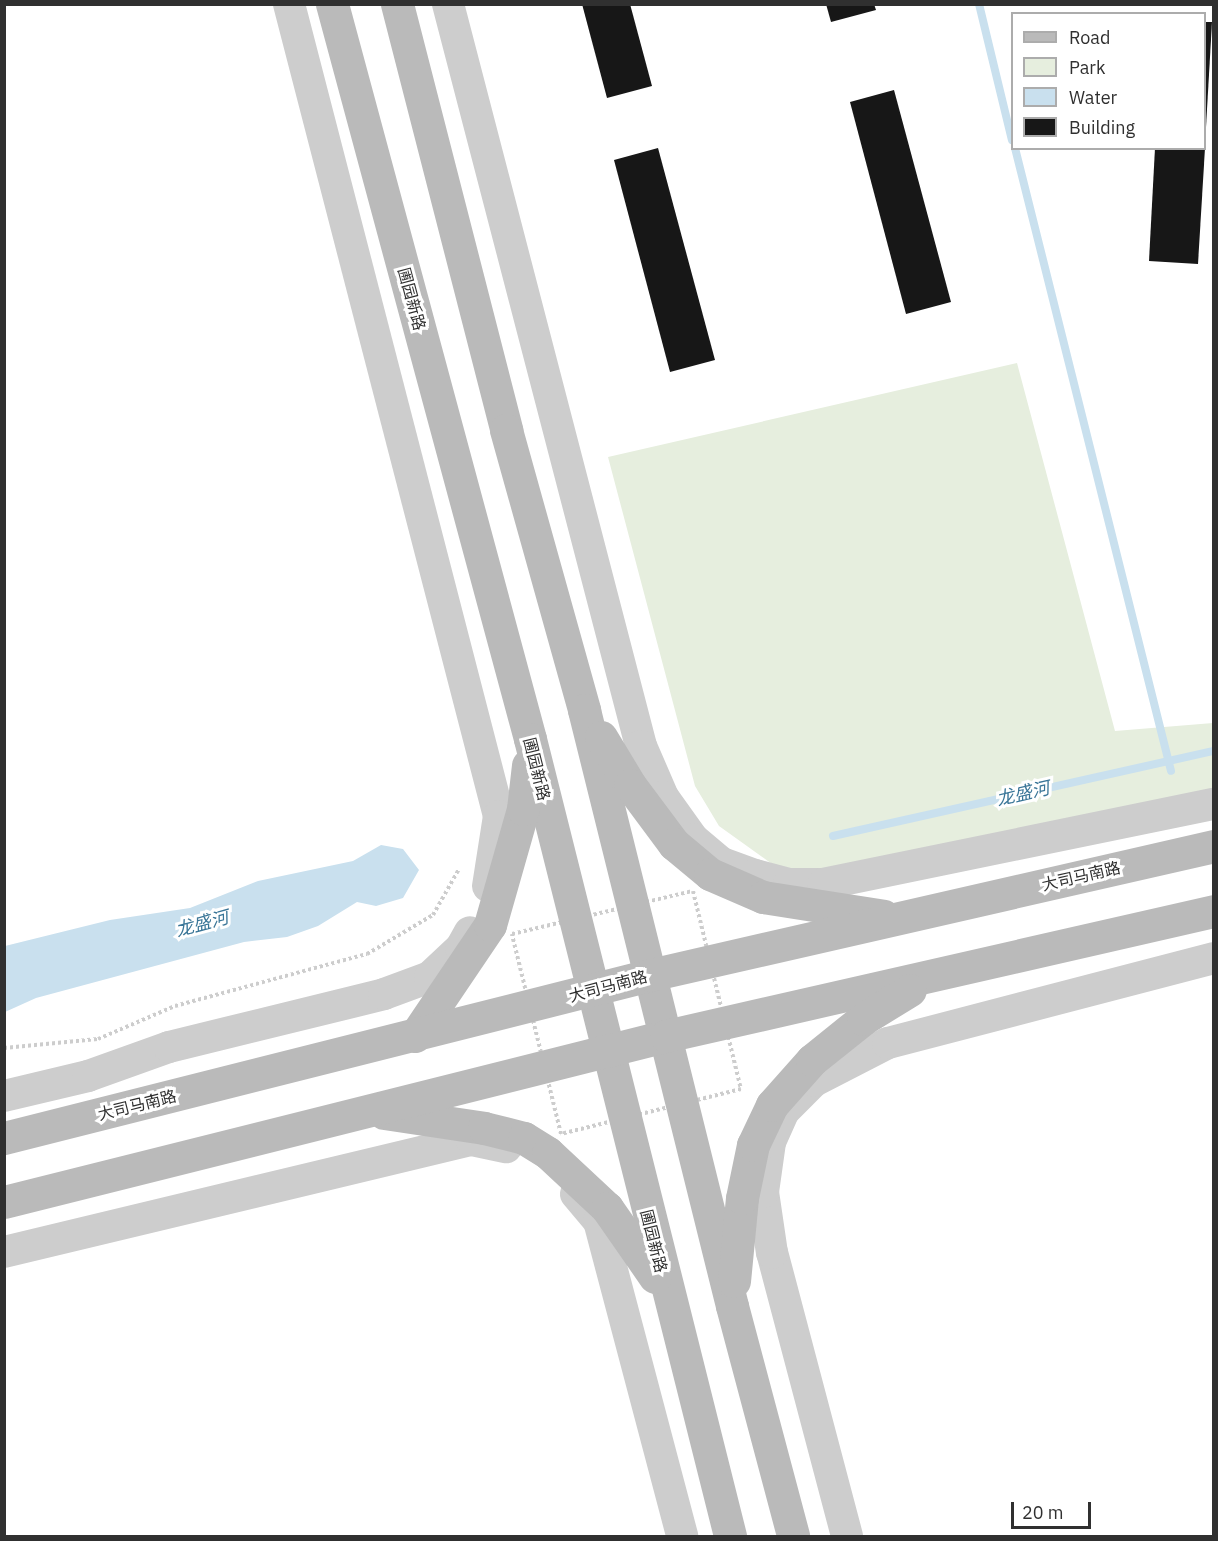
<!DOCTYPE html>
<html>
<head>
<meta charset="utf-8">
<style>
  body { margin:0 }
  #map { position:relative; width:1218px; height:1541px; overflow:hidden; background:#fff; font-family:"IBM Plex Sans","Noto Sans SC",sans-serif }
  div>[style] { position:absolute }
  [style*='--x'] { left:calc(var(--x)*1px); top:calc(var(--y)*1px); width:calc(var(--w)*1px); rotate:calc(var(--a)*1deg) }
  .green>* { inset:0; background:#e6eede }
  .water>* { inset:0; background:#c9e0ee }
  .stream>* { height:8px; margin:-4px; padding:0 4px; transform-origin:4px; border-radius:4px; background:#c9e0ee }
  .building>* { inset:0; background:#171717 }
  .path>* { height:4px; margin-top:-2px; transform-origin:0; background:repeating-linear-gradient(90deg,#cdcdcd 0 3px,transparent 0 6px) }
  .street>* { height:32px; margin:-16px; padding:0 16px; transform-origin:16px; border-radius:16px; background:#cdcdcd }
  .secondary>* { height:33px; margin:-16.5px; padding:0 16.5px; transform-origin:16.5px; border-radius:16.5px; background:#bababa }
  span { translate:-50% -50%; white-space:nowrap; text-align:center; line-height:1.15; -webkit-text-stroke:6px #fff; paint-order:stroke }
  .street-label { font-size:16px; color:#303030 }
  .water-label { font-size:18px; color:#397597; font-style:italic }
  .frame { position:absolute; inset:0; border:6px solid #303030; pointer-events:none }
  .legend { position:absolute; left:1011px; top:12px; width:195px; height:138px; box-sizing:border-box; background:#fff; border:2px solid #acacac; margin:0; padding:8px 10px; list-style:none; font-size:18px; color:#303030 }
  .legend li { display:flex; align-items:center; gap:12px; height:30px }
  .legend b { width:30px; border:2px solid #acacac }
  .scale { position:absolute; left:1011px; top:1502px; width:80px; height:27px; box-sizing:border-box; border:3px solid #303030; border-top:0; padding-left:8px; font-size:18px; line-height:21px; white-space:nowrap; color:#303030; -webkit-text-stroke:4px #fff; paint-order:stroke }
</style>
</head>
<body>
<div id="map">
  <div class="green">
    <div style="clip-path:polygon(1017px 363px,1115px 731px,1213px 723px,1213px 789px,814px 879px,772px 864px,719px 826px,695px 786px,608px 457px)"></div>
  </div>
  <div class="water">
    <div style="clip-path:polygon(381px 845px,403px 849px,419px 870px,403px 898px,376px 906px,357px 902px,318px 926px,287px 937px,244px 942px,36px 998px,5px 1012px,5px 946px,110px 920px,190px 908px,258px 881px,353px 861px)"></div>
  </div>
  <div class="stream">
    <div style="--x:979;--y:4;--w:140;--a:76.4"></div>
    <div style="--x:1015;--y:148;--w:642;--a:75.94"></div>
    <div style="--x:833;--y:836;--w:390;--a:-12.6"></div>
  </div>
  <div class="building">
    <div style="clip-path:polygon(582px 4px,630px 4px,652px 86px,607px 98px)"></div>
    <div style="clip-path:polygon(826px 4px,874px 4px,876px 10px,831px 22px)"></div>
    <div style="clip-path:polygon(1204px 22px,1212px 22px,1206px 127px,1204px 127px)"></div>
    <div style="clip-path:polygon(894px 90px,951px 302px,906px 314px,850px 102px)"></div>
    <div style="clip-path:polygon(658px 148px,715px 360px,670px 372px,614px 160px)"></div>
    <div style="clip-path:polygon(1155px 148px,1205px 148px,1198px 264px,1149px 261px)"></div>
  </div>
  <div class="path">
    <div style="--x:693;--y:891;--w:204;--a:76.4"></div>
    <div style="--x:741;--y:1089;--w:186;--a:166"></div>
    <div style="--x:561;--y:1134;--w:206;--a:-103.8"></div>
    <div style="--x:512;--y:934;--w:186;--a:-13.4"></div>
    <div style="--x:4;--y:1048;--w:94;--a:-5.5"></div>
    <div style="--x:98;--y:1039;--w:84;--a:-23.2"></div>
    <div style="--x:175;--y:1006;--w:199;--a:-15.2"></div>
    <div style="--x:367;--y:954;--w:77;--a:-30.6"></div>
    <div style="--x:433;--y:915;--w:53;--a:-60.5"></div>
  </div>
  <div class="street">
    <div style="--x:289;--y:4;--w:839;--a:75.5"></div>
    <div style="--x:499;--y:816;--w:71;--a:98.9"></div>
    <div style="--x:448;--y:4;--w:767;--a:75.42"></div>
    <div style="--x:641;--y:746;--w:56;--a:66.7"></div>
    <div style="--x:663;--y:797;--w:52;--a:54.5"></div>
    <div style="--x:693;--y:839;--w:38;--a:40"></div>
    <div style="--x:722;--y:863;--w:35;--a:20"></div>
    <div style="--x:755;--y:875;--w:35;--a:15"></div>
    <div style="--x:789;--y:884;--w:34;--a:0"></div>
    <div style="--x:823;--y:884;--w:399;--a:-11.6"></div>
    <div style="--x:4;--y:1096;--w:86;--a:-13.4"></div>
    <div style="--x:88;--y:1076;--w:86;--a:-19.7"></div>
    <div style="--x:169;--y:1047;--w:221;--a:-13.8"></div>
    <div style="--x:384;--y:994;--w:49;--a:-20.3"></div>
    <div style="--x:430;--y:977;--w:42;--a:-43.1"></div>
    <div style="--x:461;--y:948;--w:18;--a:-61"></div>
    <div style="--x:576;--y:1194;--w:35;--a:50"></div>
    <div style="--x:599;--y:1221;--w:326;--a:75.2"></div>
    <div style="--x:4;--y:1252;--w:481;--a:-13.5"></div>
    <div style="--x:472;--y:1140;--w:35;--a:12"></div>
    <div style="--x:847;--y:1536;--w:293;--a:-104.8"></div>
    <div style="--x:772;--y:1253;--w:62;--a:-98.4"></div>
    <div style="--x:763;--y:1192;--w:50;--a:-82"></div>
    <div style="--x:770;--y:1142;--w:34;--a:-66"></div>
    <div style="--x:784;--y:1111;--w:42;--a:-45"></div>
    <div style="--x:814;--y:1081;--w:83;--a:-27.2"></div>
    <div style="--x:888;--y:1043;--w:337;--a:-14.6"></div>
  </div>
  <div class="secondary">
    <div style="--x:332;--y:4;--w:761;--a:74.92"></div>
    <div style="--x:530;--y:739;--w:822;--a:75.91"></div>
    <div style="--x:397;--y:4;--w:440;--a:75.6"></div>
    <div style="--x:506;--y:430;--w:291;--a:74.4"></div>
    <div style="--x:584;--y:710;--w:614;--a:76.05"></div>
    <div style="--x:732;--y:1306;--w:238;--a:75.1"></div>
    <div style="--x:601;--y:737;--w:56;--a:58.9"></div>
    <div style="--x:630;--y:785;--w:74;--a:53.3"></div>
    <div style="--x:674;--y:844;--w:47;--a:39.8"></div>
    <div style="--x:710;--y:874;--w:58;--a:23.5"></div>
    <div style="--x:763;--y:897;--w:122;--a:8.9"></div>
    <div style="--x:415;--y:1036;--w:134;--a:-56"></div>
    <div style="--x:490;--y:925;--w:121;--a:-74.1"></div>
    <div style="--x:523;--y:809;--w:44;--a:-83.5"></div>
    <div style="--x:384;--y:1113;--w:101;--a:8.5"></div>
    <div style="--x:484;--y:1128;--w:41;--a:14"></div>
    <div style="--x:524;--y:1138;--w:28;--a:32"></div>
    <div style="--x:548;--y:1153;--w:81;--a:43"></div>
    <div style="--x:607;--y:1208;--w:84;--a:55.2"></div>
    <div style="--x:4;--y:1138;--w:666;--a:-14.16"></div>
    <div style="--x:650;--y:975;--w:579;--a:-12.88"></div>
    <div style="--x:4;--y:1202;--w:682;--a:-14.08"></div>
    <div style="--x:666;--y:1036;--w:562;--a:-12.85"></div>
    <div style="--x:734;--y:1281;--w:83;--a:-84.5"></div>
    <div style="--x:742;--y:1198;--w:54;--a:-78.3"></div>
    <div style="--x:753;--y:1145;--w:44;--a:-64.6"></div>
    <div style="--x:772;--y:1105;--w:60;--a:-48.4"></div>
    <div style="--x:812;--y:1060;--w:65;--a:-38.8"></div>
    <div style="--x:863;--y:1019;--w:55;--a:-31.7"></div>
  </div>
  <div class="street-label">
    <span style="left:412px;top:299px;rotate:75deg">圃园新路</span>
    <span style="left:537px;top:769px;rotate:76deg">圃园新路</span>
    <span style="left:1081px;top:876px;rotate:-13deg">大司马南路</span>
    <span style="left:608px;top:986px;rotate:-15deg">大司马南路</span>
    <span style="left:137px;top:1105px;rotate:-14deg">大司马南路</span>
    <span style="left:654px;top:1241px;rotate:76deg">圃园新路</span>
  </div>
  <div class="water-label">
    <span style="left:1023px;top:794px;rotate:-13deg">龙盛河</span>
    <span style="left:202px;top:924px;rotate:-15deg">龙盛河</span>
  </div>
  <div class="frame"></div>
  <ul class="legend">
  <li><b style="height:8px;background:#bababa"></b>Road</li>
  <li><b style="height:16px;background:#e6eede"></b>Park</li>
  <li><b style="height:16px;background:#c9e0ee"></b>Water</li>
  <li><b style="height:16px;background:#171717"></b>Building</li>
  </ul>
  <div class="scale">20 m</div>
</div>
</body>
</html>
